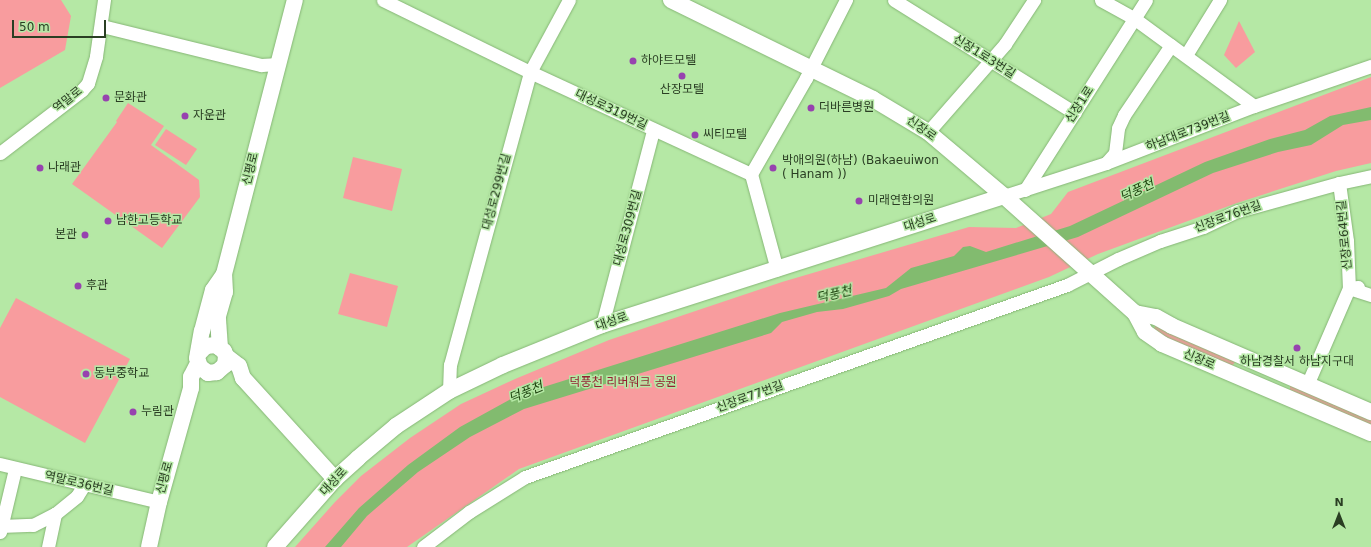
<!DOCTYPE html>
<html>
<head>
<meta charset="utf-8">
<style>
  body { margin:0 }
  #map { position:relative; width:1371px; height:547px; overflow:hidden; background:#b5e8a5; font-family:"DejaVu Sans","Noto Sans KR",sans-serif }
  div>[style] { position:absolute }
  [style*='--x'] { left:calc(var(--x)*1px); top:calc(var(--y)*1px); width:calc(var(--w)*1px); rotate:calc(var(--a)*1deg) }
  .green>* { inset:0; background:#f89c9e }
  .water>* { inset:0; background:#82bb6f }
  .roads { filter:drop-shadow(0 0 1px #86b676) drop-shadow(0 0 1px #86b676) }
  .minor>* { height:13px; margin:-6.5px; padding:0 6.5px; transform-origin:6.5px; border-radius:6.5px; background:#fff }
  .tertiary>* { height:16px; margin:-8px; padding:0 8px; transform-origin:8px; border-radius:8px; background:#fff }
  .dots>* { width:11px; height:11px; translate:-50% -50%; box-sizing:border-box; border:2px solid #b5e8a5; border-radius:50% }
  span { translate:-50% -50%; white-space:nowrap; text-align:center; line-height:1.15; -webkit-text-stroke:3px #b5e8a5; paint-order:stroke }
  .street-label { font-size:12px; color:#2a3e23 }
  .poi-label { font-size:12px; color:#2a3e23 }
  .left { translate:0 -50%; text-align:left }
  .right { translate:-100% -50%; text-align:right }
  .park-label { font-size:12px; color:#932031 }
  .water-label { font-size:13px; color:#1a3f0b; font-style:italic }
  .north { position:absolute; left:1319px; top:495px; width:40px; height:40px; -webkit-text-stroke:3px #b5e8a5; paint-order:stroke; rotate:0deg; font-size:11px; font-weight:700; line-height:16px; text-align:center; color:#2a3e23 }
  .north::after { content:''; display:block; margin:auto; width:14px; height:18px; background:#2a3e23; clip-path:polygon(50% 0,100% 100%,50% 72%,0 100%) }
  .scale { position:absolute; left:12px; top:20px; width:94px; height:18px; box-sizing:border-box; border:2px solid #2a3e23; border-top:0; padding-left:5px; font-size:12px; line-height:14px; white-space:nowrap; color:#2a3e23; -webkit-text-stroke:3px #b5e8a5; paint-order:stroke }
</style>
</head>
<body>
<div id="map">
  <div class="green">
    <div style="clip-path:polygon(0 0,61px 0,71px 16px,65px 50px,0 88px)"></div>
    <div style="clip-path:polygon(1239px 21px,1255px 52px,1236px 68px,1224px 55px)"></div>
    <div style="clip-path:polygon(1371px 77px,1371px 163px,1336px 171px,1237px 203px,1098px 254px,1049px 277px,519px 469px,407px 547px,295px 547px,335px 502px,361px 476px,410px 438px,461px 404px,515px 379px,609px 340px,782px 282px,969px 227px,1016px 228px,1051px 214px,1068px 192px)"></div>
    <div style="clip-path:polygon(128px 103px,164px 126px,151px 145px,199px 180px,200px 197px,162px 248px,72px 184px,117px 122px,116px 121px)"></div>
    <div style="clip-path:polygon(166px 129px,197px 149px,186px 165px,155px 145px)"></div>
    <div style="clip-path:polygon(353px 157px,402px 169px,392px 211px,343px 198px)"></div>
    <div style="clip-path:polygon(350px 273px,398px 286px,387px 327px,338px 314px)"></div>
    <div style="clip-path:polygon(16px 298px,130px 359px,85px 443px,0 397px,0 328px)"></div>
    <div style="clip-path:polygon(1155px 326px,1235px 361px,1235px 362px,1232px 366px,1163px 337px,1154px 330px)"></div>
    <div style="clip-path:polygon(1290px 385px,1371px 419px,1371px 425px,1290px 390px)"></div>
  </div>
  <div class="water">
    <div style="clip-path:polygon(1371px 107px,1371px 120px,1343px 125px,1311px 145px,1278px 152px,1213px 173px,1078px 237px,901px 289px,889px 296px,843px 309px,817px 312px,782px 322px,771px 333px,524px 409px,470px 437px,418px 472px,367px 516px,341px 547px,325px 547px,359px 508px,408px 465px,460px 427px,518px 395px,780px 313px,886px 288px,911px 268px,954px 256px,963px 247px,970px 246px,986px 252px,1070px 226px,1205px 162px,1270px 139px,1305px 130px,1330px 116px)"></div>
  </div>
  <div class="roads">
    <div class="minor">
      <div style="--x:383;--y:0;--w:164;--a:26.1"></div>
      <div style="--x:530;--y:72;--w:243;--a:24.8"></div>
      <div style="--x:751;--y:174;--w:99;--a:74.8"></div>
      <div style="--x:894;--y:0;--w:213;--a:32"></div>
      <div style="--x:1101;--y:0;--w:39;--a:29"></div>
      <div style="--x:1135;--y:19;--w:147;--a:36.2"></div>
      <div style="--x:102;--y:26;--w:164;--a:13.8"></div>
      <div style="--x:261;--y:65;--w:17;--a:-3"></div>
      <div style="--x:1186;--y:55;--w:65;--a:-58.3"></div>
      <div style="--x:928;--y:132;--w:117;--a:-48.8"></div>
      <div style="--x:1005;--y:44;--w:53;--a:-56.6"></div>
      <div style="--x:0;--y:153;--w:103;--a:-37.5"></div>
      <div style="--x:82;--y:90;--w:9;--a:-49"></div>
      <div style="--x:88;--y:83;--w:28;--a:-73"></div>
      <div style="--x:96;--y:56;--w:57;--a:-81.9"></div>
      <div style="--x:1106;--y:163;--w:13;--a:-48"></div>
      <div style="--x:1115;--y:153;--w:25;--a:-83"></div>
      <div style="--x:1118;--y:128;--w:14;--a:-65"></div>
      <div style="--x:1124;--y:115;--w:84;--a:-56.1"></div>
      <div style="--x:751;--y:174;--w:111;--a:-60.2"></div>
      <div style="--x:806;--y:78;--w:88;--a:-62.9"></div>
      <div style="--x:1339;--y:183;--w:59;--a:82.1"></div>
      <div style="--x:1347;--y:241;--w:47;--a:87.6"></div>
      <div style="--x:1349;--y:288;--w:23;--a:18"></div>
      <div style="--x:1025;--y:190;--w:225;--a:-57.5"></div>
      <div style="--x:1004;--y:196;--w:107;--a:-17.9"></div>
      <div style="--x:1106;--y:163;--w:159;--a:-21.1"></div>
      <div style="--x:1254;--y:106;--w:124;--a:-18.9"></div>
      <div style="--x:602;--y:325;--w:202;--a:-75.3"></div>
      <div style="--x:1307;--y:385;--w:106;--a:-66.6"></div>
      <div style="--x:1349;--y:288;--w:9;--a:-6"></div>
      <div style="--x:449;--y:391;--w:26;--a:-88"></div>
      <div style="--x:450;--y:365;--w:304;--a:-74.7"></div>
      <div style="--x:530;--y:72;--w:82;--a:-61.6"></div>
      <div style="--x:0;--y:464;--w:163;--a:13.4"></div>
      <div style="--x:0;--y:526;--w:33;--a:-2"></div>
      <div style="--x:33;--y:525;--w:25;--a:-27"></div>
      <div style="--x:55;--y:514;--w:28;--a:-39"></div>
      <div style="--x:77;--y:496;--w:13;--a:-58"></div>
      <div style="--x:0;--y:532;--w:65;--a:-76.6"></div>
      <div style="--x:48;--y:547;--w:34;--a:-78"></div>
      <div style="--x:423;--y:547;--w:58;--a:-37.3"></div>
      <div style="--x:469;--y:512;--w:66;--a:-32"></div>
      <div style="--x:525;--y:477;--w:575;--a:-19.51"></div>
      <div style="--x:1067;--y:285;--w:57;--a:-27"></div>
      <div style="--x:1118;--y:259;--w:46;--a:-23.2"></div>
      <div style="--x:1160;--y:241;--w:45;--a:-18"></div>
      <div style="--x:1203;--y:227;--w:38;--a:-25"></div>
      <div style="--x:1238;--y:211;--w:105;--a:-15.5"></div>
      <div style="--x:1339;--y:183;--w:33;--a:-12"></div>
    </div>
    <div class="tertiary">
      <div style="--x:671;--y:0;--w:225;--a:26.1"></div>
      <div style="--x:873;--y:99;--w:64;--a:31"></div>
      <div style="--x:928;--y:132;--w:99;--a:40.1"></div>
      <div style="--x:1004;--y:196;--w:176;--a:41.8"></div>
      <div style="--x:1135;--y:313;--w:21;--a:62"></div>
      <div style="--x:1145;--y:332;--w:21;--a:35"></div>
      <div style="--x:1162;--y:344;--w:227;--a:23.1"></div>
      <div style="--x:1135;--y:313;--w:21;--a:11"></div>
      <div style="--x:1156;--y:317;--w:18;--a:29"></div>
      <div style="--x:1172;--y:326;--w:217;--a:23.4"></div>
      <div style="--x:220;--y:348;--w:32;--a:-94"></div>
      <div style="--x:218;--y:316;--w:25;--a:-74"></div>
      <div style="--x:225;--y:292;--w:18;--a:-93"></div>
      <div style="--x:224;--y:274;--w:283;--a:-75.5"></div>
      <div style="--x:199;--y:353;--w:10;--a:-45"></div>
      <div style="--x:206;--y:346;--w:10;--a:-6"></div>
      <div style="--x:216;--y:345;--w:10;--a:37"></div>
      <div style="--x:224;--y:351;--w:5;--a:68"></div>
      <div style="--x:226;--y:356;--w:9;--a:96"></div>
      <div style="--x:225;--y:365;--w:11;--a:139"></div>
      <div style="--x:217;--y:372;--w:9;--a:174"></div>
      <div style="--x:208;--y:373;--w:10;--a:-143"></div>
      <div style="--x:200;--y:367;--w:9;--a:-108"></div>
      <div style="--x:197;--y:358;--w:27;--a:-80"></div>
      <div style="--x:202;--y:331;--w:42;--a:-75"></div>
      <div style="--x:213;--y:290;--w:19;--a:-55"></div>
      <div style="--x:226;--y:356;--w:16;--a:38"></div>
      <div style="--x:239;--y:366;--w:13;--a:72"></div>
      <div style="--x:243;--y:378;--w:137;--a:47.7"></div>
      <div style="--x:149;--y:547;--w:46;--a:-77.5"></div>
      <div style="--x:159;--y:502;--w:118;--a:-74.3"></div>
      <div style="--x:191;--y:388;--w:11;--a:-90"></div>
      <div style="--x:191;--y:377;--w:16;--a:-63"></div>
      <div style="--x:275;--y:547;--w:91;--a:-48.6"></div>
      <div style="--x:335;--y:479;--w:31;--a:-42"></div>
      <div style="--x:358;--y:458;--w:50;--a:-40.1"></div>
      <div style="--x:396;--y:426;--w:64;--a:-33.4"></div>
      <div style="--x:449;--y:391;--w:60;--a:-25.7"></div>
      <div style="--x:503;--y:365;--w:107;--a:-22"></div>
      <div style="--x:602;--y:325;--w:422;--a:-17.8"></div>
    </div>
  </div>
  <div class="dots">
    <div style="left:633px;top:61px;background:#9742af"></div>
    <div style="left:682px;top:76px;background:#9742af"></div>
    <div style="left:106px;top:98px;background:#9742af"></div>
    <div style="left:811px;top:108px;background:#9742af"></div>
    <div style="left:185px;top:116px;background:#9742af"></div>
    <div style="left:695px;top:135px;background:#9742af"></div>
    <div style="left:40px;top:168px;background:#9742af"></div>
    <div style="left:773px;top:168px;background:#9742af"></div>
    <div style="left:859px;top:201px;background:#9742af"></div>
    <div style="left:108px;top:221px;background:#9742af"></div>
    <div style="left:85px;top:235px;background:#9742af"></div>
    <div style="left:78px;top:286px;background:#9742af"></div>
    <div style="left:1297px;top:348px;background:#9742af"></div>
    <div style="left:86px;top:374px;background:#9742af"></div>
    <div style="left:133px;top:412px;background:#9742af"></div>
  </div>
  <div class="street-label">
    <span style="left:984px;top:57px;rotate:32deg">신장1로3번길</span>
    <span style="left:68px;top:100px;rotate:-39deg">역말로</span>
    <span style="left:1080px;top:105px;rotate:-57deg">신장1로</span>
    <span style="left:611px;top:110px;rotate:25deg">대성로319번길</span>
    <span style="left:921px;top:129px;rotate:36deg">신장로</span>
    <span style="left:1188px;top:132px;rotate:-21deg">하남대로739번길</span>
    <span style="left:251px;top:169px;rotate:-76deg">신평로</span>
    <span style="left:497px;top:192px;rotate:-75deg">대성로299번길</span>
    <span style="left:1228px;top:217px;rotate:-20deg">신장로76번길</span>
    <span style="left:920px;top:223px;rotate:-18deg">대성로</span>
    <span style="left:628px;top:228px;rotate:-75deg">대성로309번길</span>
    <span style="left:1345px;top:235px;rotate:-95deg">신장로64번길</span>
    <span style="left:612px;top:322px;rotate:-19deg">대성로</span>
    <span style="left:1199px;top:360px;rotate:23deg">신장로</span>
    <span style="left:750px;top:397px;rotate:-20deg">신장로77번길</span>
    <span style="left:165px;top:478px;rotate:-75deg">신평로</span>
    <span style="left:334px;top:482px;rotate:-47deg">대성로</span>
    <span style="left:79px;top:484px;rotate:13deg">역말로36번길</span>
  </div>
  <div class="poi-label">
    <span class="left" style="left:641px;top:61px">하야트모텔</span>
    <span style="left:682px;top:90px">산장모텔</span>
    <span class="left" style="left:114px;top:98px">문화관</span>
    <span class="left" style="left:819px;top:108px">더바른병원</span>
    <span class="left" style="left:193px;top:116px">자운관</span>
    <span class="left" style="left:703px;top:135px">씨티모텔</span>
    <span class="left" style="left:782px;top:168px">박애의원(하남) (Bakaeuiwon<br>( Hanam ))</span>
    <span class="left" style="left:48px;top:168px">나래관</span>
    <span class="left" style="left:868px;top:201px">미래연합의원</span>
    <span class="left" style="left:116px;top:221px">남한고등학교</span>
    <span class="right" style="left:77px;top:235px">본관</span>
    <span class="left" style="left:86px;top:286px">후관</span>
    <span style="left:1297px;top:362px">하남경찰서 하남지구대</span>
    <span class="left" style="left:94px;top:374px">동부중학교</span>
    <span class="left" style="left:141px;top:412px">누림관</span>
  </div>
  <div class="park-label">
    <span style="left:623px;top:383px">덕풍천 리버워크 공원</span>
  </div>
  <div class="water-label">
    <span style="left:1137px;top:191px;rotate:-25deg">덕풍천</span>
    <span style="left:834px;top:295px;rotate:-13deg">덕풍천</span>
    <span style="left:526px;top:393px;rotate:-22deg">덕풍천</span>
  </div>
  <div class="north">N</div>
  <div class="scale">50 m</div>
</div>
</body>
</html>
